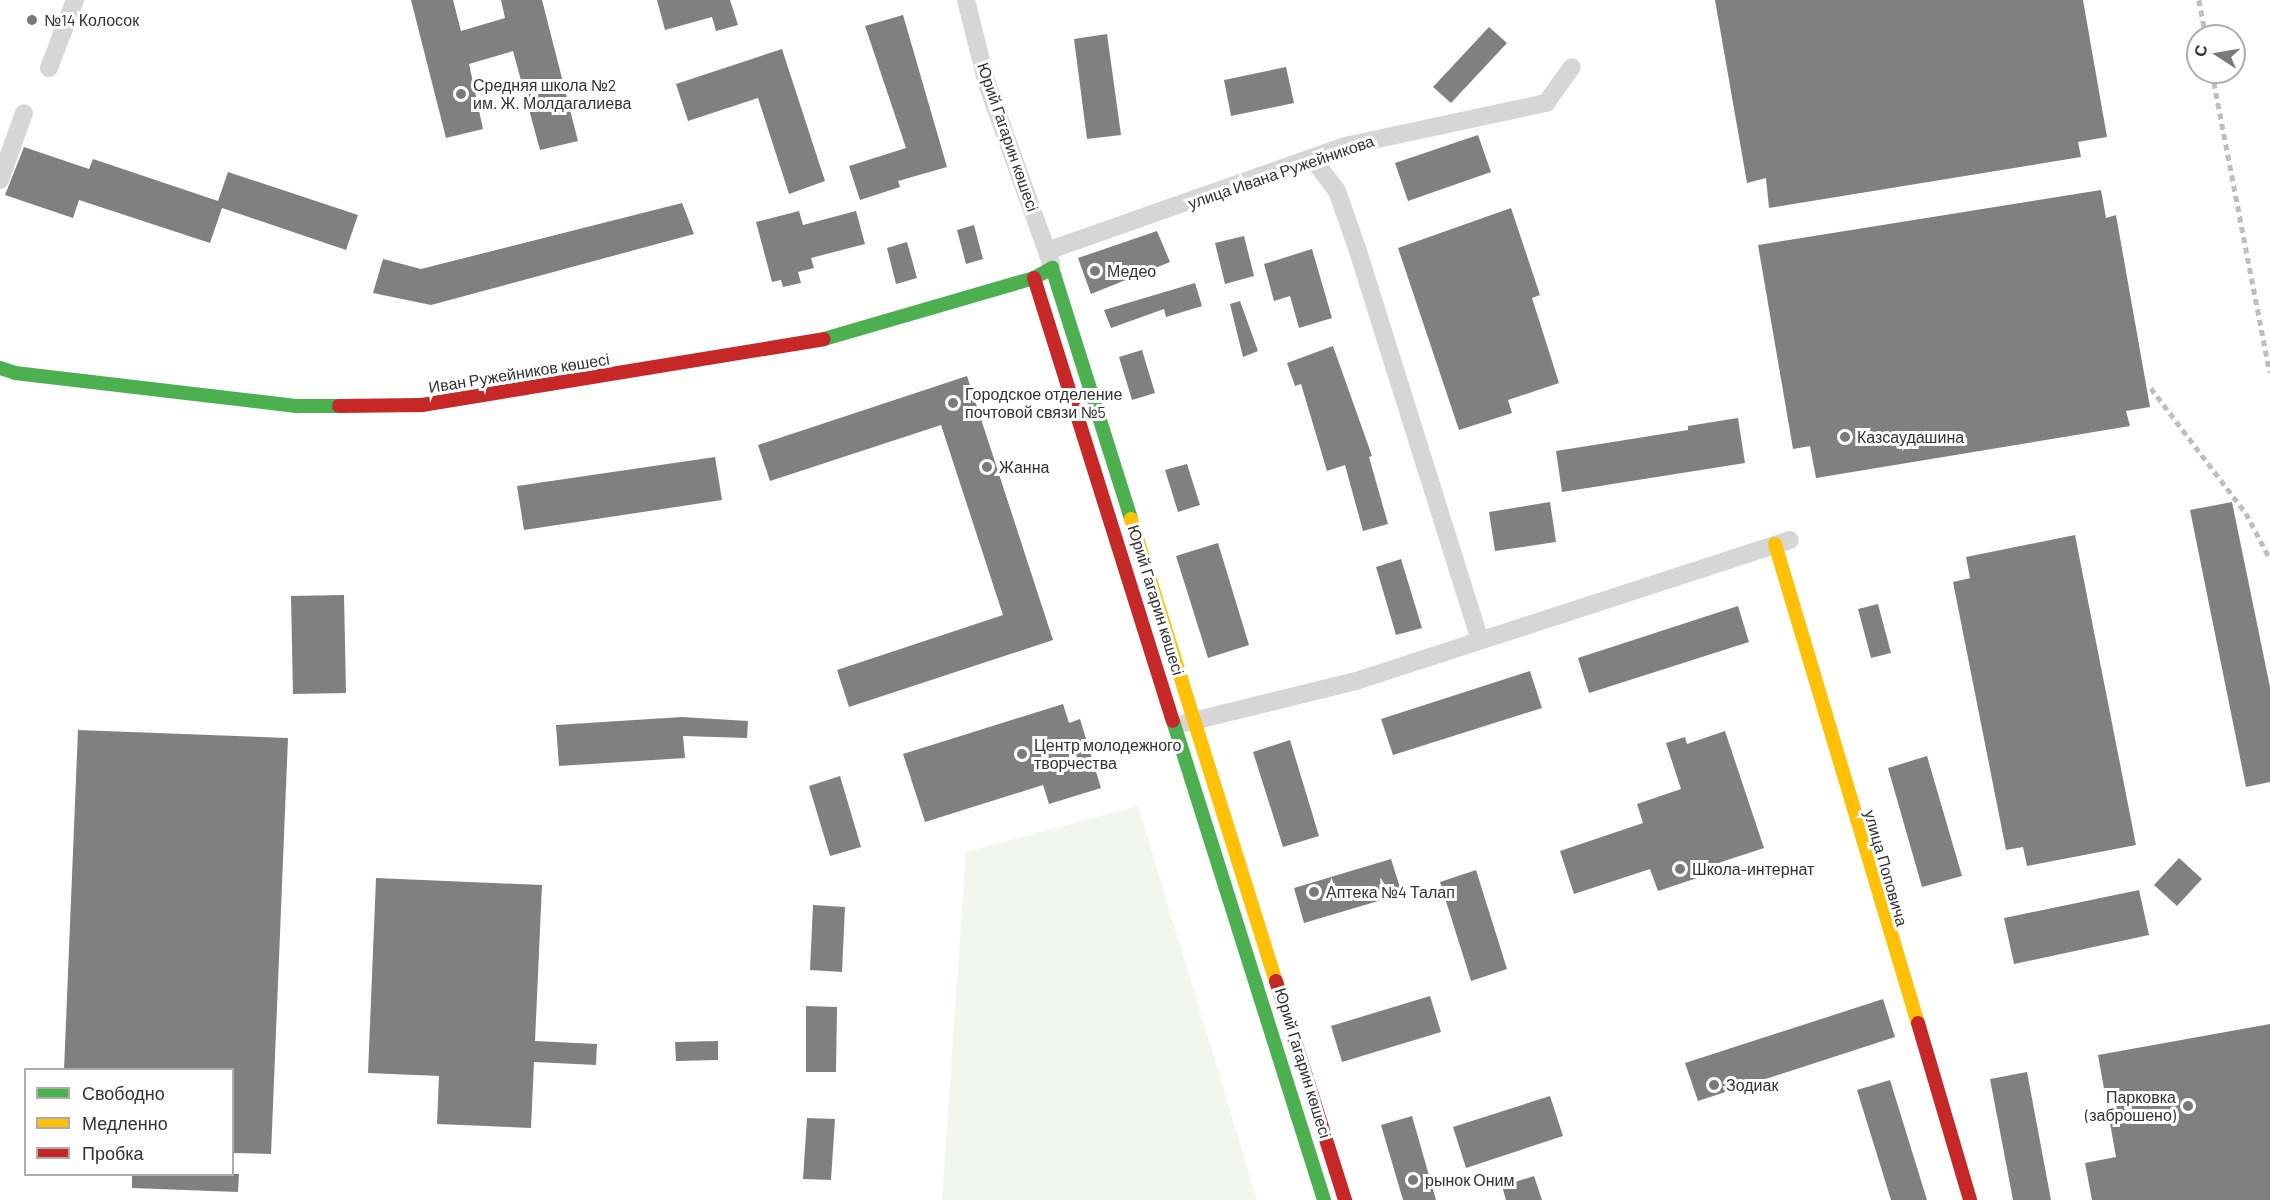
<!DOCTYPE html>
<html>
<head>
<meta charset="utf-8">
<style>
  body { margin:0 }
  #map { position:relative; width:2270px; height:1200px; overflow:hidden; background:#fff; font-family:Barlow,sans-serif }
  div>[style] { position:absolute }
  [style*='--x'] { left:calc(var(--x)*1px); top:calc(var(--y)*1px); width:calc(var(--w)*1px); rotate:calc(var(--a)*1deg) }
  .green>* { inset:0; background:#f2f6ee }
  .building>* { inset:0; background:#808080 }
  .street>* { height:18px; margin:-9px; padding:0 9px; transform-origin:9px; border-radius:9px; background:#d6d6d6 }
  .fast>* { height:14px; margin:-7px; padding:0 7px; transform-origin:7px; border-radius:7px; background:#4caf50 }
  .slow>* { height:14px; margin:-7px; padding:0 7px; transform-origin:7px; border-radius:7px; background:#ffc107 }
  .jam>* { height:14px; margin:-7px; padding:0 7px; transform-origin:7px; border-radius:7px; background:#c62828 }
  .rail>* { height:4.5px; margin-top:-2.25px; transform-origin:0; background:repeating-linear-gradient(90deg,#bebebe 0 6px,transparent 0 10.5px) }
  .dots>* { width:16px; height:16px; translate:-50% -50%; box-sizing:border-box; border:3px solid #fff; border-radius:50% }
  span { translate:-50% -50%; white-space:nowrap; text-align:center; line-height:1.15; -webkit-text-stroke:6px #fff; paint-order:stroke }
  .poi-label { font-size:16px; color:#323232 }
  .left { translate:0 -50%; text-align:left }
  .right { translate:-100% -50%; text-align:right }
  .street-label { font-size:16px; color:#323232 }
  .legend { position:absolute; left:24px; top:1068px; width:210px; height:108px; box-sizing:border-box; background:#fff; border:2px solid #adadad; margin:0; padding:8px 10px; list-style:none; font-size:18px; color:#323232 }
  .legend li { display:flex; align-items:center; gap:12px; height:30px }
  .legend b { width:30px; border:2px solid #adadad }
  .north { position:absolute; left:2186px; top:24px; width:60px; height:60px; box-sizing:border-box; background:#fff; border:2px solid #adadad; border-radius:50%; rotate:282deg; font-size:16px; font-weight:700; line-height:24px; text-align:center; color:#323232 }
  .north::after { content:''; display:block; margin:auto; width:21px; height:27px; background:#7a7a7a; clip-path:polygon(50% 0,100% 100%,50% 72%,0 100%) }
</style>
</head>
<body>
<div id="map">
  <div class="green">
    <div style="clip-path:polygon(1138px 806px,1257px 1200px,942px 1200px,966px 852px)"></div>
  </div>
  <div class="building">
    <div style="clip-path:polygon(411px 0,453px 0,461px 31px,505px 18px,501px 0,542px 0,578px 141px,540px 150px,513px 51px,469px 64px,483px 129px,446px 138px)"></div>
    <div style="clip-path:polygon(657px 0,730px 0,738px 25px,716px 31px,712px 17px,665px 30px)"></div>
    <div style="clip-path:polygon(1715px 0,2083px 0,2107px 137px,2078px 142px,2081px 157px,1769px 208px,1766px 178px,1747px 183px)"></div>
    <div style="clip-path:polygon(903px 15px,947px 167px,898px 181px,900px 187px,860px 200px,849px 166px,906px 148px,865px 26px)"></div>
    <div style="clip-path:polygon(1489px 27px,1507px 43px,1451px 103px,1433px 87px)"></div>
    <div style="clip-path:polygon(1107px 34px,1121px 135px,1087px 139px,1074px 39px)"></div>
    <div style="clip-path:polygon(782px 49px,825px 181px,789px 194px,758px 98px,688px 121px,676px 84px)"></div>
    <div style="clip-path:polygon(1286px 67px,1294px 103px,1231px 116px,1224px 80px)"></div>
    <div style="clip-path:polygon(1478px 135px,1491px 172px,1408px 201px,1395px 163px)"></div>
    <div style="clip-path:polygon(24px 147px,89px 169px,93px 159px,218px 201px,228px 172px,358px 215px,346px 250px,222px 208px,210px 243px,79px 200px,73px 218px,5px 195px)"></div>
    <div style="clip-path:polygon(2101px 190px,2106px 218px,2116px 215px,2150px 407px,2126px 411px,2130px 426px,1816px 478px,1810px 446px,1793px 449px,1758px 245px)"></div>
    <div style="clip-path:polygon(682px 203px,694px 234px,431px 305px,373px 293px,383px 259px,421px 269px)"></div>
    <div style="clip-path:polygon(1511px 208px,1540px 295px,1532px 298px,1559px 383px,1508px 400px,1512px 413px,1459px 430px,1398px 248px)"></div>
    <div style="clip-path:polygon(799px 211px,803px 225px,856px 211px,865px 244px,811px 258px,814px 268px,798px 272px,801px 283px,783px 287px,781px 280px,772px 282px,756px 222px)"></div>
    <div style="clip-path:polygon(974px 225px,983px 259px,966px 264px,957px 230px)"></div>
    <div style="clip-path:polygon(1157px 231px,1170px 262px,1091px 294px,1078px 258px)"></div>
    <div style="clip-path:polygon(1244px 236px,1254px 276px,1225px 284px,1215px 243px)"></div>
    <div style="clip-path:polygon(907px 242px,917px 278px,896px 284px,887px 248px)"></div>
    <div style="clip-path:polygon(1312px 249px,1332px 318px,1299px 328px,1290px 296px,1274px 301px,1264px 264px)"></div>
    <div style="clip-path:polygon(1195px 283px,1202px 306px,1166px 317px,1164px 309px,1111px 328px,1104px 310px)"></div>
    <div style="clip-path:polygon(1240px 301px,1258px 351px,1243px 357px,1230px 304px)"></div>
    <div style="clip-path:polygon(1333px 346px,1372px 456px,1369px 457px,1388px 524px,1363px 531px,1345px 465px,1327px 471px,1301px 384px,1295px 386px,1287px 363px)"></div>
    <div style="clip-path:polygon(1142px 350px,1155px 393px,1132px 400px,1119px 357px)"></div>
    <div style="clip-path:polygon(967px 376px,1053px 640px,849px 707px,837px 670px,1003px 615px,941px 425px,770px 481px,758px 445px)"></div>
    <div style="clip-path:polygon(1738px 418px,1745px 463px,1562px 492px,1556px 451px,1688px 430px,1688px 426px)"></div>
    <div style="clip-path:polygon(715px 457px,722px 500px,524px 530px,517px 486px)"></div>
    <div style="clip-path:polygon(1187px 464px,1200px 505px,1178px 512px,1165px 470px)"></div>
    <div style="clip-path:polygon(1550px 502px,1556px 542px,1495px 551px,1489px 512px)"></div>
    <div style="clip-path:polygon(2232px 502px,2270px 687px,2270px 782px,2246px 787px,2190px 510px)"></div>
    <div style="clip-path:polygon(2075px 535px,2136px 845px,2027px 866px,2023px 847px,2006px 850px,1953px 582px,1970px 578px,1966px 557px)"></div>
    <div style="clip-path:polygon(1218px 543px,1249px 645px,1208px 658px,1176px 556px)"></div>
    <div style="clip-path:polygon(1401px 559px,1422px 628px,1396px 635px,1376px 567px)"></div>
    <div style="clip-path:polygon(344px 595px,346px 693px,293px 694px,291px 596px)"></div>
    <div style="clip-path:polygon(1878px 604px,1891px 653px,1871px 658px,1858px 609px)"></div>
    <div style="clip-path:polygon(1738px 606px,1749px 642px,1589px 693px,1578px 658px)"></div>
    <div style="clip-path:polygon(1530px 671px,1542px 708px,1393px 755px,1381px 719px)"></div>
    <div style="clip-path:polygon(1063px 704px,1069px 723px,1080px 719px,1101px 788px,1049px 804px,1043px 785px,925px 822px,903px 754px)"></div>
    <div style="clip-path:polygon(682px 717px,748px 721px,747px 738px,683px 736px,685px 758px,559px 766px,556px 725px)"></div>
    <div style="clip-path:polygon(78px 730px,288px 738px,271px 1154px,232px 1153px,232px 1070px,64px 1070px)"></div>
    <div style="clip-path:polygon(1725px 731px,1764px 848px,1697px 870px,1700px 877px,1658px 891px,1650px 869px,1574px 894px,1560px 851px,1643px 823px,1637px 804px,1681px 789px,1666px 743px,1685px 737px,1687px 744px)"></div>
    <div style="clip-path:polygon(1290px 740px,1319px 836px,1283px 847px,1253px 752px)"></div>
    <div style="clip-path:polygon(1927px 756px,1962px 876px,1922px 887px,1888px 768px)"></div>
    <div style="clip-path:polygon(840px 776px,861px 847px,830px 856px,809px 786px)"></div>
    <div style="clip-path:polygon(2179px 858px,2202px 879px,2177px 906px,2154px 885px)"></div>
    <div style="clip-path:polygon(1391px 859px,1402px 894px,1304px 923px,1294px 888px)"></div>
    <div style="clip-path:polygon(1476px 870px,1507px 969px,1471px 981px,1440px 882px)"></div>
    <div style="clip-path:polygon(376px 878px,542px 885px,535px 1041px,597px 1044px,596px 1065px,534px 1062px,531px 1128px,437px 1124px,439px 1076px,368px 1073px)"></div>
    <div style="clip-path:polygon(2139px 890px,2149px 935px,2014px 964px,2004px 918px)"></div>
    <div style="clip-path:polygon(813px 905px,845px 907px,842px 972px,810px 970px)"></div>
    <div style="clip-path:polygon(1430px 996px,1441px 1032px,1342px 1062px,1331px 1026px)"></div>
    <div style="clip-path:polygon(1883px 999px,1895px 1037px,1698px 1101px,1685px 1063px)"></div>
    <div style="clip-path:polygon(806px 1006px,837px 1007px,836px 1072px,806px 1072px)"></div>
    <div style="clip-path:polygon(2270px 1024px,2270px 1200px,2092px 1200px,2085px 1163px,2116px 1157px,2098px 1055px)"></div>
    <div style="clip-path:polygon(718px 1041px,718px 1060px,676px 1061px,675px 1042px)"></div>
    <div style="clip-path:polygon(2027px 1072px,2051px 1200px,2013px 1200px,1990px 1079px)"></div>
    <div style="clip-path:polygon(1890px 1080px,1927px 1200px,1891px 1200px,1857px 1090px)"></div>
    <div style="clip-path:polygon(1550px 1096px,1563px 1136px,1466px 1168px,1453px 1127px)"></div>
    <div style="clip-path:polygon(1412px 1116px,1436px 1200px,1403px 1200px,1381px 1125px)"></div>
    <div style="clip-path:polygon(807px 1118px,835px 1119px,831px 1180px,803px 1179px)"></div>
    <div style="clip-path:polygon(132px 1174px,239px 1174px,238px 1192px,132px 1188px)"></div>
    <div style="clip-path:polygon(1534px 1176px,1542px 1200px,1506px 1200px,1502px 1186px)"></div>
  </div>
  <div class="street">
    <div style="--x:966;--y:0;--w:87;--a:76"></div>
    <div style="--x:987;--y:84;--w:190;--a:70.3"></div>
    <div style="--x:49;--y:68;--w:73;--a:-69.1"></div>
    <div style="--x:1312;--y:158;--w:41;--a:52.9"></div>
    <div style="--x:1337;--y:191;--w:60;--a:70.7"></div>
    <div style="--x:1357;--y:248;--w:409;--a:72.6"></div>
    <div style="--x:0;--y:180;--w:71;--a:-70.3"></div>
    <div style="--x:1047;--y:251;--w:316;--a:-19.4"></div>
    <div style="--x:1345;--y:146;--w:206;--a:-12.1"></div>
    <div style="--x:1546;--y:103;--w:44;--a:-54.2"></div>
    <div style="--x:1185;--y:723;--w:176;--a:-13.8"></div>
    <div style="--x:1356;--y:681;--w:456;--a:-18"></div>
  </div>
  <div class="fast">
    <div style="--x:824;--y:339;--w:219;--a:-16.2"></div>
    <div style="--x:1034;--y:278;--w:21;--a:-29"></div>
    <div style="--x:1052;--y:268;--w:263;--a:72.5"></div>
    <div style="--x:0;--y:368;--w:16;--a:18"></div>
    <div style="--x:15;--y:373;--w:285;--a:6.7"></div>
    <div style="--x:298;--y:406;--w:41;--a:0"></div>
    <div style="--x:1173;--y:721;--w:502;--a:72.5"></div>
  </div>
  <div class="slow">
    <div style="--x:1131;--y:519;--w:484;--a:72.6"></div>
    <div style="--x:1775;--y:544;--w:500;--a:73.4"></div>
  </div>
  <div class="jam">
    <div style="--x:1034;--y:278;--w:464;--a:72.6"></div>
    <div style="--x:339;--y:406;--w:83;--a:-0.7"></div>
    <div style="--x:422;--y:405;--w:407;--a:-9.3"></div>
    <div style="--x:1276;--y:981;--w:230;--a:72.5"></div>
    <div style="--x:1918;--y:1023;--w:184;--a:73.6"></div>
  </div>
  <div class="rail">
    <div style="--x:2199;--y:0;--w:37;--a:79"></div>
    <div style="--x:2212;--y:72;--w:306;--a:79.1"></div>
    <div style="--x:2151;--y:388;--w:157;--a:52.8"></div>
    <div style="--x:2246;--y:513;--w:52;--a:62.4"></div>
  </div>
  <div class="dots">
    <div style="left:32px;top:20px;background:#7a7a7a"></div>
    <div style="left:461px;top:94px;background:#7a7a7a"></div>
    <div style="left:1095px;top:271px;background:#7a7a7a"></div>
    <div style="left:953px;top:403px;background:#7a7a7a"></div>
    <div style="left:1845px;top:437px;background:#7a7a7a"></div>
    <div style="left:987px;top:467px;background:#7a7a7a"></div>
    <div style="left:1022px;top:754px;background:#7a7a7a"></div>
    <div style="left:1680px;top:869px;background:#7a7a7a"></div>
    <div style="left:1314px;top:892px;background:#7a7a7a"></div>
    <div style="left:1714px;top:1085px;background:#7a7a7a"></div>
    <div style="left:2188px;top:1106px;background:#7a7a7a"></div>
    <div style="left:1413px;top:1180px;background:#7a7a7a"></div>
  </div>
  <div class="poi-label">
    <span class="left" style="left:44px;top:20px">№14 Колосок</span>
    <span class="left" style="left:473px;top:94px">Средняя школа №2<br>им. Ж. Молдагалиева</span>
    <span class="left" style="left:1107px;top:271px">Медео</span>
    <span class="left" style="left:965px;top:403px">Городское отделение<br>почтовой связи №5</span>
    <span class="left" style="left:1857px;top:437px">Казсаудашина</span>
    <span class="left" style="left:999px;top:467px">Жанна</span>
    <span class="left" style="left:1034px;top:754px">Центр молодежного<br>творчества</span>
    <span class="left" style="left:1692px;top:869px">Школа-интернат</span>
    <span class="left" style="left:1326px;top:892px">Аптека №4 Талап</span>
    <span class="left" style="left:1726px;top:1085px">Зодиак</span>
    <span class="right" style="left:2176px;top:1106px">Парковка<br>(заброшено)</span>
    <span class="left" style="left:1425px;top:1180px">рынок Оним</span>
  </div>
  <div class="street-label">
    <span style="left:1008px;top:137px;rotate:71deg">Юрий Гагарин көшесі</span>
    <span style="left:1281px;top:172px;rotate:-19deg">улица Ивана Ружейникова</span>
    <span style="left:519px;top:373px;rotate:-9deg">Иван Ружейников көшесі</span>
    <span style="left:1156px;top:600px;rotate:73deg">Юрий Гагарин көшесі</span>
    <span style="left:1886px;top:868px;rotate:74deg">улица Поповича</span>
    <span style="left:1303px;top:1063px;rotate:73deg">Юрий Гагарин көшесі</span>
  </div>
  <ul class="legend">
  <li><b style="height:8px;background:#4caf50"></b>Свободно</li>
  <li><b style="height:8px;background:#ffc107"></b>Медленно</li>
  <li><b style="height:8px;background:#c62828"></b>Пробка</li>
  </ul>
  <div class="north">С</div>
</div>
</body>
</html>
